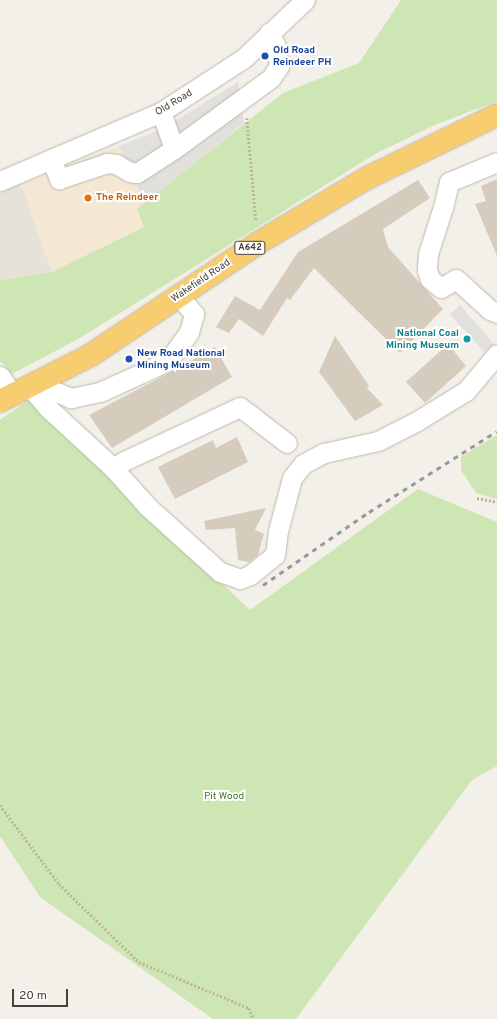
<!DOCTYPE html>
<html>
<head>
<meta charset="utf-8">
<style>
  body { margin:0 }
  #map { position:relative; width:497px; height:1019px; overflow:hidden; background:#f3f0e9; font-family:Overpass,sans-serif }
  div>[style] { position:absolute }
  [style*='--x'] { left:calc(var(--x)*1px); top:calc(var(--y)*1px); width:calc(var(--w)*1px); rotate:calc(var(--a)*1deg) }
  .residential>* { inset:0; background:#e7e2d7 }
  .commercial>* { inset:0; background:#f4e8d5 }
  .green>* { inset:0; background:#cee6b3 }
  .parking>* { inset:0; background:#e2e0dd }
  .building>* { inset:0; background:#d5ccbe }
  .path>* { height:2.5px; margin-top:-1.25px; transform-origin:0; background:repeating-linear-gradient(90deg,#c0b49d 0 2px,transparent 0 4px) }
  .roads { filter:drop-shadow(0 0 1px #bfb8ab) drop-shadow(0 0 1px #bfb8ab) }
  .minor>* { height:19px; margin:-9.5px; padding:0 9.5px; transform-origin:9.5px; border-radius:9.5px; background:#fff }
  .highway>* { height:22px; margin:-11px; padding:0 11px; transform-origin:11px; border-radius:11px; background:#f7cd70 }
  .rail>* { height:3px; margin-top:-1.5px; transform-origin:0; background:repeating-linear-gradient(90deg,#979797 0 5px,transparent 0 10px) }
  .dots>* { width:11px; height:11px; translate:-50% -50%; box-sizing:border-box; border:2px solid #fff; border-radius:50% }
  span { translate:-50% -50%; white-space:nowrap; text-align:center; line-height:1.15; -webkit-text-stroke:4px #fff; paint-order:stroke }
  .shield-label span { padding:1px 3px; background:#fff; border:1px solid; border-radius:3px; -webkit-text-stroke-width:0 }
  .shield-label { font-size:9px; color:#474137; font-weight:700 }
  .transit-label { font-size:10px; color:#164399; font-weight:700 }
  .left { translate:0 -50%; text-align:left }
  .street-label { font-size:10px; color:#474137 }
  .food-label { font-size:10px; color:#c56008; font-weight:700 }
  .culture-label { font-size:10px; color:#0d838f; font-weight:700 }
  .right { translate:-100% -50%; text-align:right }
  .park-label { font-size:10px; color:#47762d }
  .scale { position:absolute; left:12px; top:989px; width:56px; height:18px; box-sizing:border-box; border:2px solid #474137; border-top:0; padding-left:5px; font-size:12px; line-height:14px; white-space:nowrap; color:#474137; -webkit-text-stroke:3px #fff; paint-order:stroke }
</style>
</head>
<body>
<div id="map">
  <div class="residential">
    <div style="clip-path:polygon(21px 184px,52px 272px,0 280px,0 193px)"></div>
  </div>
  <div class="commercial">
    <div style="clip-path:polygon(238px 82px,244px 123px,137px 209px,144px 227px,52px 272px,21px 184px,150px 134px,175px 121px)"></div>
  </div>
  <div class="green">
    <div style="clip-path:polygon(401px 0,497px 0,497px 101px,435px 125px,375px 154px,80px 338px,12px 374px,0 361px,0 280px,52px 272px,144px 227px,137px 209px,283px 93px,359px 63px)"></div>
    <div style="clip-path:polygon(28px 400px,250px 610px,418px 489px,497px 522px,497px 766px,472px 780px,296px 1019px,213px 1019px,40px 897px,0 836px,0 420px)"></div>
    <div style="clip-path:polygon(497px 435px,497px 499px,476px 493px,461px 470px,461px 457px)"></div>
  </div>
  <div class="parking">
    <div style="clip-path:polygon(238px 82px,244px 123px,145px 203px,119px 146px,150px 134px,175px 121px)"></div>
    <div style="clip-path:polygon(460px 305px,494px 344px,484px 352px,450px 314px)"></div>
  </div>
  <div class="building">
    <div style="clip-path:polygon(497px 179px,497px 256px,475px 204px,486px 201px,481px 186px)"></div>
    <div style="clip-path:polygon(418px 180px,430px 198px,383px 229px,388px 247px,443px 309px,400px 353px,314px 268px,290px 300px,287px 298px,263px 336px,239px 319px,229px 333px,216px 327px,235px 296px,260px 310px,298px 252px)"></div>
    <div style="clip-path:polygon(335px 336px,369px 386px,367px 388px,383px 405px,355px 421px,319px 372px)"></div>
    <div style="clip-path:polygon(448px 344px,466px 366px,425px 403px,406px 382px)"></div>
    <div style="clip-path:polygon(215px 347px,232px 377px,112px 448px,89px 415px,173px 371px)"></div>
    <div style="clip-path:polygon(237px 437px,248px 462px,175px 499px,158px 467px,213px 440px,216px 448px)"></div>
    <div style="clip-path:polygon(266px 508px,255px 530px,264px 534px,258px 555px,249px 562px,238px 560px,235px 528px,206px 530px,204px 521px)"></div>
  </div>
  <div class="path">
    <div style="--x:247;--y:118;--w:103;--a:85"></div>
    <div style="--x:477;--y:498;--w:20;--a:11"></div>
    <div style="--x:0;--y:805;--w:99;--a:53.2"></div>
    <div style="--x:59;--y:884;--w:112;--a:44.3"></div>
    <div style="--x:139;--y:962;--w:119;--a:22.7"></div>
    <div style="--x:249;--y:1008;--w:12;--a:66"></div>
  </div>
  <div class="roads">
    <div class="minor">
      <div style="--x:174;--y:149;--w:120;--a:-36.2"></div>
      <div style="--x:271;--y:78;--w:14;--a:-56"></div>
      <div style="--x:279;--y:66;--w:20;--a:-99"></div>
      <div style="--x:276;--y:46;--w:15;--a:-118"></div>
      <div style="--x:51;--y:159;--w:22;--a:68"></div>
      <div style="--x:59;--y:179;--w:51;--a:-18.4"></div>
      <div style="--x:107;--y:163;--w:9;--a:6"></div>
      <div style="--x:116;--y:164;--w:16;--a:30"></div>
      <div style="--x:130;--y:172;--w:7;--a:8"></div>
      <div style="--x:137;--y:173;--w:44;--a:-33"></div>
      <div style="--x:174;--y:149;--w:39;--a:-109"></div>
      <div style="--x:497;--y:162;--w:52;--a:157.4"></div>
      <div style="--x:449;--y:182;--w:26;--a:103"></div>
      <div style="--x:443;--y:207;--w:49;--a:107.7"></div>
      <div style="--x:428;--y:254;--w:16;--a:94"></div>
      <div style="--x:427;--y:270;--w:9;--a:72"></div>
      <div style="--x:430;--y:279;--w:14;--a:39"></div>
      <div style="--x:441;--y:288;--w:17;--a:-31"></div>
      <div style="--x:456;--y:279;--w:46;--a:42.4"></div>
      <div style="--x:490;--y:310;--w:8;--a:23"></div>
      <div style="--x:0;--y:181;--w:175;--a:-23.2"></div>
      <div style="--x:161;--y:112;--w:99;--a:-33"></div>
      <div style="--x:244;--y:58;--w:84;--a:-43.6"></div>
      <div style="--x:0;--y:376;--w:22;--a:56"></div>
      <div style="--x:44;--y:378;--w:14;--a:56"></div>
      <div style="--x:52;--y:390;--w:21;--a:23"></div>
      <div style="--x:71;--y:398;--w:30;--a:-12"></div>
      <div style="--x:100;--y:392;--w:75;--a:-24.5"></div>
      <div style="--x:168;--y:361;--w:36;--a:-54"></div>
      <div style="--x:189;--y:332;--w:19;--a:-74"></div>
      <div style="--x:194;--y:314;--w:23;--a:-130"></div>
      <div style="--x:29;--y:386;--w:28;--a:49"></div>
      <div style="--x:47;--y:407;--w:90;--a:42.7"></div>
      <div style="--x:113;--y:468;--w:13;--a:-32"></div>
      <div style="--x:124;--y:461;--w:128;--a:-25"></div>
      <div style="--x:240;--y:407;--w:59;--a:37.5"></div>
      <div style="--x:113;--y:468;--w:52;--a:48.1"></div>
      <div style="--x:148;--y:507;--w:97;--a:42.1"></div>
      <div style="--x:220;--y:572;--w:21;--a:19"></div>
      <div style="--x:240;--y:579;--w:11;--a:-22"></div>
      <div style="--x:250;--y:575;--w:32;--a:-39"></div>
      <div style="--x:275;--y:555;--w:24;--a:-83"></div>
      <div style="--x:278;--y:531;--w:55;--a:-75.2"></div>
      <div style="--x:292;--y:478;--w:18;--a:-52"></div>
      <div style="--x:303;--y:464;--w:24;--a:-28"></div>
      <div style="--x:324;--y:453;--w:55;--a:-12.5"></div>
      <div style="--x:378;--y:441;--w:44;--a:-27.1"></div>
      <div style="--x:417;--y:421;--w:57;--a:-31.5"></div>
      <div style="--x:466;--y:391;--w:48;--a:-50"></div>
    </div>
    <div class="highway">
      <div style="--x:0;--y:401;--w:102;--a:-26.8"></div>
      <div style="--x:91;--y:355;--w:201;--a:-33.8"></div>
      <div style="--x:258;--y:243;--w:127;--a:-30.8"></div>
      <div style="--x:367;--y:178;--w:144;--a:-25.9"></div>
    </div>
  </div>
  <div class="rail">
    <div style="--x:263;--y:585;--w:129;--a:-34.6"></div>
    <div style="--x:369;--y:512;--w:151;--a:-32.3"></div>
  </div>
  <div class="dots">
    <div style="left:265px;top:56px;background:#1a4fb4"></div>
    <div style="left:88px;top:198px;background:#e8710a"></div>
    <div style="left:467px;top:339px;background:#0f9aa8"></div>
    <div style="left:129px;top:359px;background:#1a4fb4"></div>
  </div>
  <div class="shield-label">
    <span style="left:250px;top:248px">A642</span>
  </div>
  <div class="transit-label">
    <span class="left" style="left:273px;top:56px">Old Road<br>Reindeer PH</span>
    <span class="left" style="left:137px;top:359px">New Road National<br>Mining Museum</span>
  </div>
  <div class="street-label">
    <span style="left:174px;top:103px;rotate:-31deg">Old Road</span>
    <span style="left:201px;top:281px;rotate:-34deg">Wakefield Road</span>
  </div>
  <div class="food-label">
    <span class="left" style="left:96px;top:198px">The Reindeer</span>
  </div>
  <div class="culture-label">
    <span class="right" style="left:459px;top:339px">National Coal<br>Mining Museum</span>
  </div>
  <div class="park-label">
    <span style="left:224px;top:797px">Pit Wood</span>
  </div>
  <div class="scale">20 m</div>
</div>
</body>
</html>
